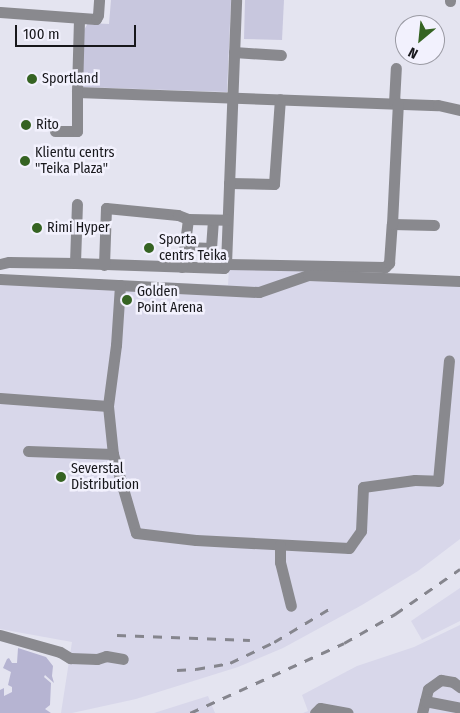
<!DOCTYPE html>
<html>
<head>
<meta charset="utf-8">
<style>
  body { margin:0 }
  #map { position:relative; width:460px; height:713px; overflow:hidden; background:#e4e4f0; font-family:"Fira Sans Condensed",sans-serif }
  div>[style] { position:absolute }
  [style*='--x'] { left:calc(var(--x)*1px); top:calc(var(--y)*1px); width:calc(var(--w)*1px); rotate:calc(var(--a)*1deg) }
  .built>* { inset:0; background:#d8d7ea }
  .green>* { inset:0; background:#c8c7de }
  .forest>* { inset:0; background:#b6b4d2 }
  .minor>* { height:11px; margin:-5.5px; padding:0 5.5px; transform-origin:5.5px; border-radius:5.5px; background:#89898e }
  .rail>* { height:2.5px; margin-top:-1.25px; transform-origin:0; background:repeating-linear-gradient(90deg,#85858d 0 9px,transparent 0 18px) }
  .dots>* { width:14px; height:14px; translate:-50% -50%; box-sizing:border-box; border:2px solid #f2f1fd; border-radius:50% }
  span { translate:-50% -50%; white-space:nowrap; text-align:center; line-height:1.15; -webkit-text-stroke:5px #f2f1fd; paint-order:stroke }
  .poi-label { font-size:14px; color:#17171b }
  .left { translate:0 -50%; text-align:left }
  .north { position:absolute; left:395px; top:15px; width:50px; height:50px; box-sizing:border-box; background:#f2f1fd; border:1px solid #9a9aa3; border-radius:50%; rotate:208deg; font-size:14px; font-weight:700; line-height:20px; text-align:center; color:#17171b }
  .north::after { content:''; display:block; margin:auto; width:18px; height:22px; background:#356322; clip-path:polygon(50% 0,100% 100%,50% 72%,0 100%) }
  .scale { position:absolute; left:15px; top:25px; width:121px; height:22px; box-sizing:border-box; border:2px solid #17171b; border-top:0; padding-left:6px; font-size:15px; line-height:18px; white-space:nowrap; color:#17171b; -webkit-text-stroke:4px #f2f1fd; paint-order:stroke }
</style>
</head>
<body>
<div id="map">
  <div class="built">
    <div style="clip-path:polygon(229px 268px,460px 278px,460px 539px,418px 571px,362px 605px,283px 648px,238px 667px,136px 699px,72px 713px,61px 713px,72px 642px,0 629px,0 276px,228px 285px)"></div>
    <div style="clip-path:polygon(460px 588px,460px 621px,422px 640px,411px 621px)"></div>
    <div style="clip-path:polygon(460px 625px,460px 713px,303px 713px,308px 711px,302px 695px,357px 666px,414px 647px)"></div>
    <div style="clip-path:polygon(208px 696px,215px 713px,154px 713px)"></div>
  </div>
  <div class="green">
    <div style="clip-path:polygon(111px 0,231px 0,227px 92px,82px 87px,84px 30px,88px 23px,109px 24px)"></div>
    <div style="clip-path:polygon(245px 0,284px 0,282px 40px,244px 39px)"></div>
  </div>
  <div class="forest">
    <div style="clip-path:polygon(18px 648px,46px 657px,53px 666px,52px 676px,54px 683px,45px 675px,44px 677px,51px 683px,50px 705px,45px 709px,51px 713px,0 713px,0 690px,4px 688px,4px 696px,12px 692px,12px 687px,8px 685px,11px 672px,3px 668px,7px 659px,9px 658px,12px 663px,17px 663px)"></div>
  </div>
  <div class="minor">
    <div style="--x:450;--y:0;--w:1;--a:90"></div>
    <div style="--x:0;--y:12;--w:96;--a:4.2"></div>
    <div style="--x:96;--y:19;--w:4;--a:-63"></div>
    <div style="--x:98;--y:15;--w:15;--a:-86"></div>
    <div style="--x:79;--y:19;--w:73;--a:91.6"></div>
    <div style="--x:77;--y:92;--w:361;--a:2.1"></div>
    <div style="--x:438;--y:105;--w:23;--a:13"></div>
    <div style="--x:234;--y:52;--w:47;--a:3.7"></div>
    <div style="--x:394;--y:103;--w:35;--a:-87"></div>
    <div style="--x:55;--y:131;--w:22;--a:0"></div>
    <div style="--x:77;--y:131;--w:39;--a:-90"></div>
    <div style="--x:229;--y:183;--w:45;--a:1.3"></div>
    <div style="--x:274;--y:184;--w:85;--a:-86"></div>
    <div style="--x:392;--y:224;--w:42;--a:1.4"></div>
    <div style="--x:186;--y:247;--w:25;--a:2"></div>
    <div style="--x:211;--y:248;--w:28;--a:-86"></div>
    <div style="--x:75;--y:263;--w:59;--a:-88.1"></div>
    <div style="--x:0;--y:264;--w:9;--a:-13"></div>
    <div style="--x:9;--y:262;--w:66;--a:0.9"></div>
    <div style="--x:75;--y:263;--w:149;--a:1.9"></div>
    <div style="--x:224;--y:268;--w:4;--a:-63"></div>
    <div style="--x:226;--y:264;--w:264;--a:-87.8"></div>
    <div style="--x:226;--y:264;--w:159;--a:1.1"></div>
    <div style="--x:385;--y:267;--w:6;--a:-45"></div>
    <div style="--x:389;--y:263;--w:39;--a:-86"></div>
    <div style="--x:392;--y:224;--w:121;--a:-87.2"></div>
    <div style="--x:104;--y:265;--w:57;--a:-88"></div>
    <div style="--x:106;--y:208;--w:72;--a:5.6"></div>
    <div style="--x:178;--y:215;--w:11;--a:22"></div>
    <div style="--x:188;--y:219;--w:39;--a:1"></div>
    <div style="--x:182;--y:267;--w:48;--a:-82.9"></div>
    <div style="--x:0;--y:279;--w:259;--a:2.9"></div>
    <div style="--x:259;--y:292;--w:52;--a:-19.1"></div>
    <div style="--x:308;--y:275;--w:152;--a:2.3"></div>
    <div style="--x:120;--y:285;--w:60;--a:93.8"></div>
    <div style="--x:116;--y:345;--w:62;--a:97.5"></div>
    <div style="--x:108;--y:406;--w:48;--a:84.1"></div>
    <div style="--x:113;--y:454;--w:82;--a:73.8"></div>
    <div style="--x:136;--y:533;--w:60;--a:6.7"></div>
    <div style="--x:196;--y:540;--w:153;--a:3"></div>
    <div style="--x:349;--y:548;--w:21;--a:-55"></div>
    <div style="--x:361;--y:531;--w:44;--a:-87.4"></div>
    <div style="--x:363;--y:487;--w:52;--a:-7.7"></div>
    <div style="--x:415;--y:480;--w:23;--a:2"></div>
    <div style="--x:438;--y:481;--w:121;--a:-84.8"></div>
    <div style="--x:0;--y:398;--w:108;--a:4.2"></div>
    <div style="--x:28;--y:451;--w:85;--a:2"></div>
    <div style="--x:280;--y:545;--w:17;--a:90"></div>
    <div style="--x:280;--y:562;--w:45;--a:76"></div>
    <div style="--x:0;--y:635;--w:62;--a:15.8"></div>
    <div style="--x:60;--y:652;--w:12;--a:31"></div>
    <div style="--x:70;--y:658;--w:27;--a:2"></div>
    <div style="--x:97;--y:659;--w:9;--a:-18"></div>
    <div style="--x:106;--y:656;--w:17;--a:10"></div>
    <div style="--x:425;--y:701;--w:12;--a:-76"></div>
    <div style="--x:428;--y:689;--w:16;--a:-35"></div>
    <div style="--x:441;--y:680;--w:12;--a:9"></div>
    <div style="--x:453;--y:682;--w:9;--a:36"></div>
    <div style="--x:315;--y:713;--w:7;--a:-45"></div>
    <div style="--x:320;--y:708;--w:28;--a:10"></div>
    <div style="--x:422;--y:713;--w:12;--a:-76"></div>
    <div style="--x:425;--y:701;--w:36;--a:11"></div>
  </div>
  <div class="rail">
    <div style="--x:117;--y:635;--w:133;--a:2.2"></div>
    <div style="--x:177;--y:670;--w:19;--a:-3"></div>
    <div style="--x:196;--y:669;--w:35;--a:-10"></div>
    <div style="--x:230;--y:663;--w:49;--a:-25.5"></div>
    <div style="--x:274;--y:642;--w:64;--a:-31"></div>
    <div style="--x:190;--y:713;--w:169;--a:-24.4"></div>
    <div style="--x:344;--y:643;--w:59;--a:-29.6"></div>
    <div style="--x:395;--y:614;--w:79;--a:-34.7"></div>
  </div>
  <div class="dots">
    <div style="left:32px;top:79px;background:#356322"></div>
    <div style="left:26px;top:125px;background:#356322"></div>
    <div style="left:25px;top:161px;background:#356322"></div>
    <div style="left:37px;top:228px;background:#356322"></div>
    <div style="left:149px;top:248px;background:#356322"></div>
    <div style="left:127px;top:300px;background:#356322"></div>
    <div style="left:61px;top:477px;background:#356322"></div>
  </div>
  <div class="poi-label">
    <span class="left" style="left:42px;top:79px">Sportland</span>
    <span class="left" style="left:36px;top:125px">Rito</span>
    <span class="left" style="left:35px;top:161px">Klientu centrs<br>"Teika Plaza"</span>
    <span class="left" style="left:47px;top:228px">Rimi Hyper</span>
    <span class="left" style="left:159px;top:248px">Sporta<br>centrs Teika</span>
    <span class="left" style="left:137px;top:300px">Golden<br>Point Arena</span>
    <span class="left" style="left:71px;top:477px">Severstal<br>Distribution</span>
  </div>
  <div class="north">N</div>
  <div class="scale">100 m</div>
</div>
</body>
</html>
